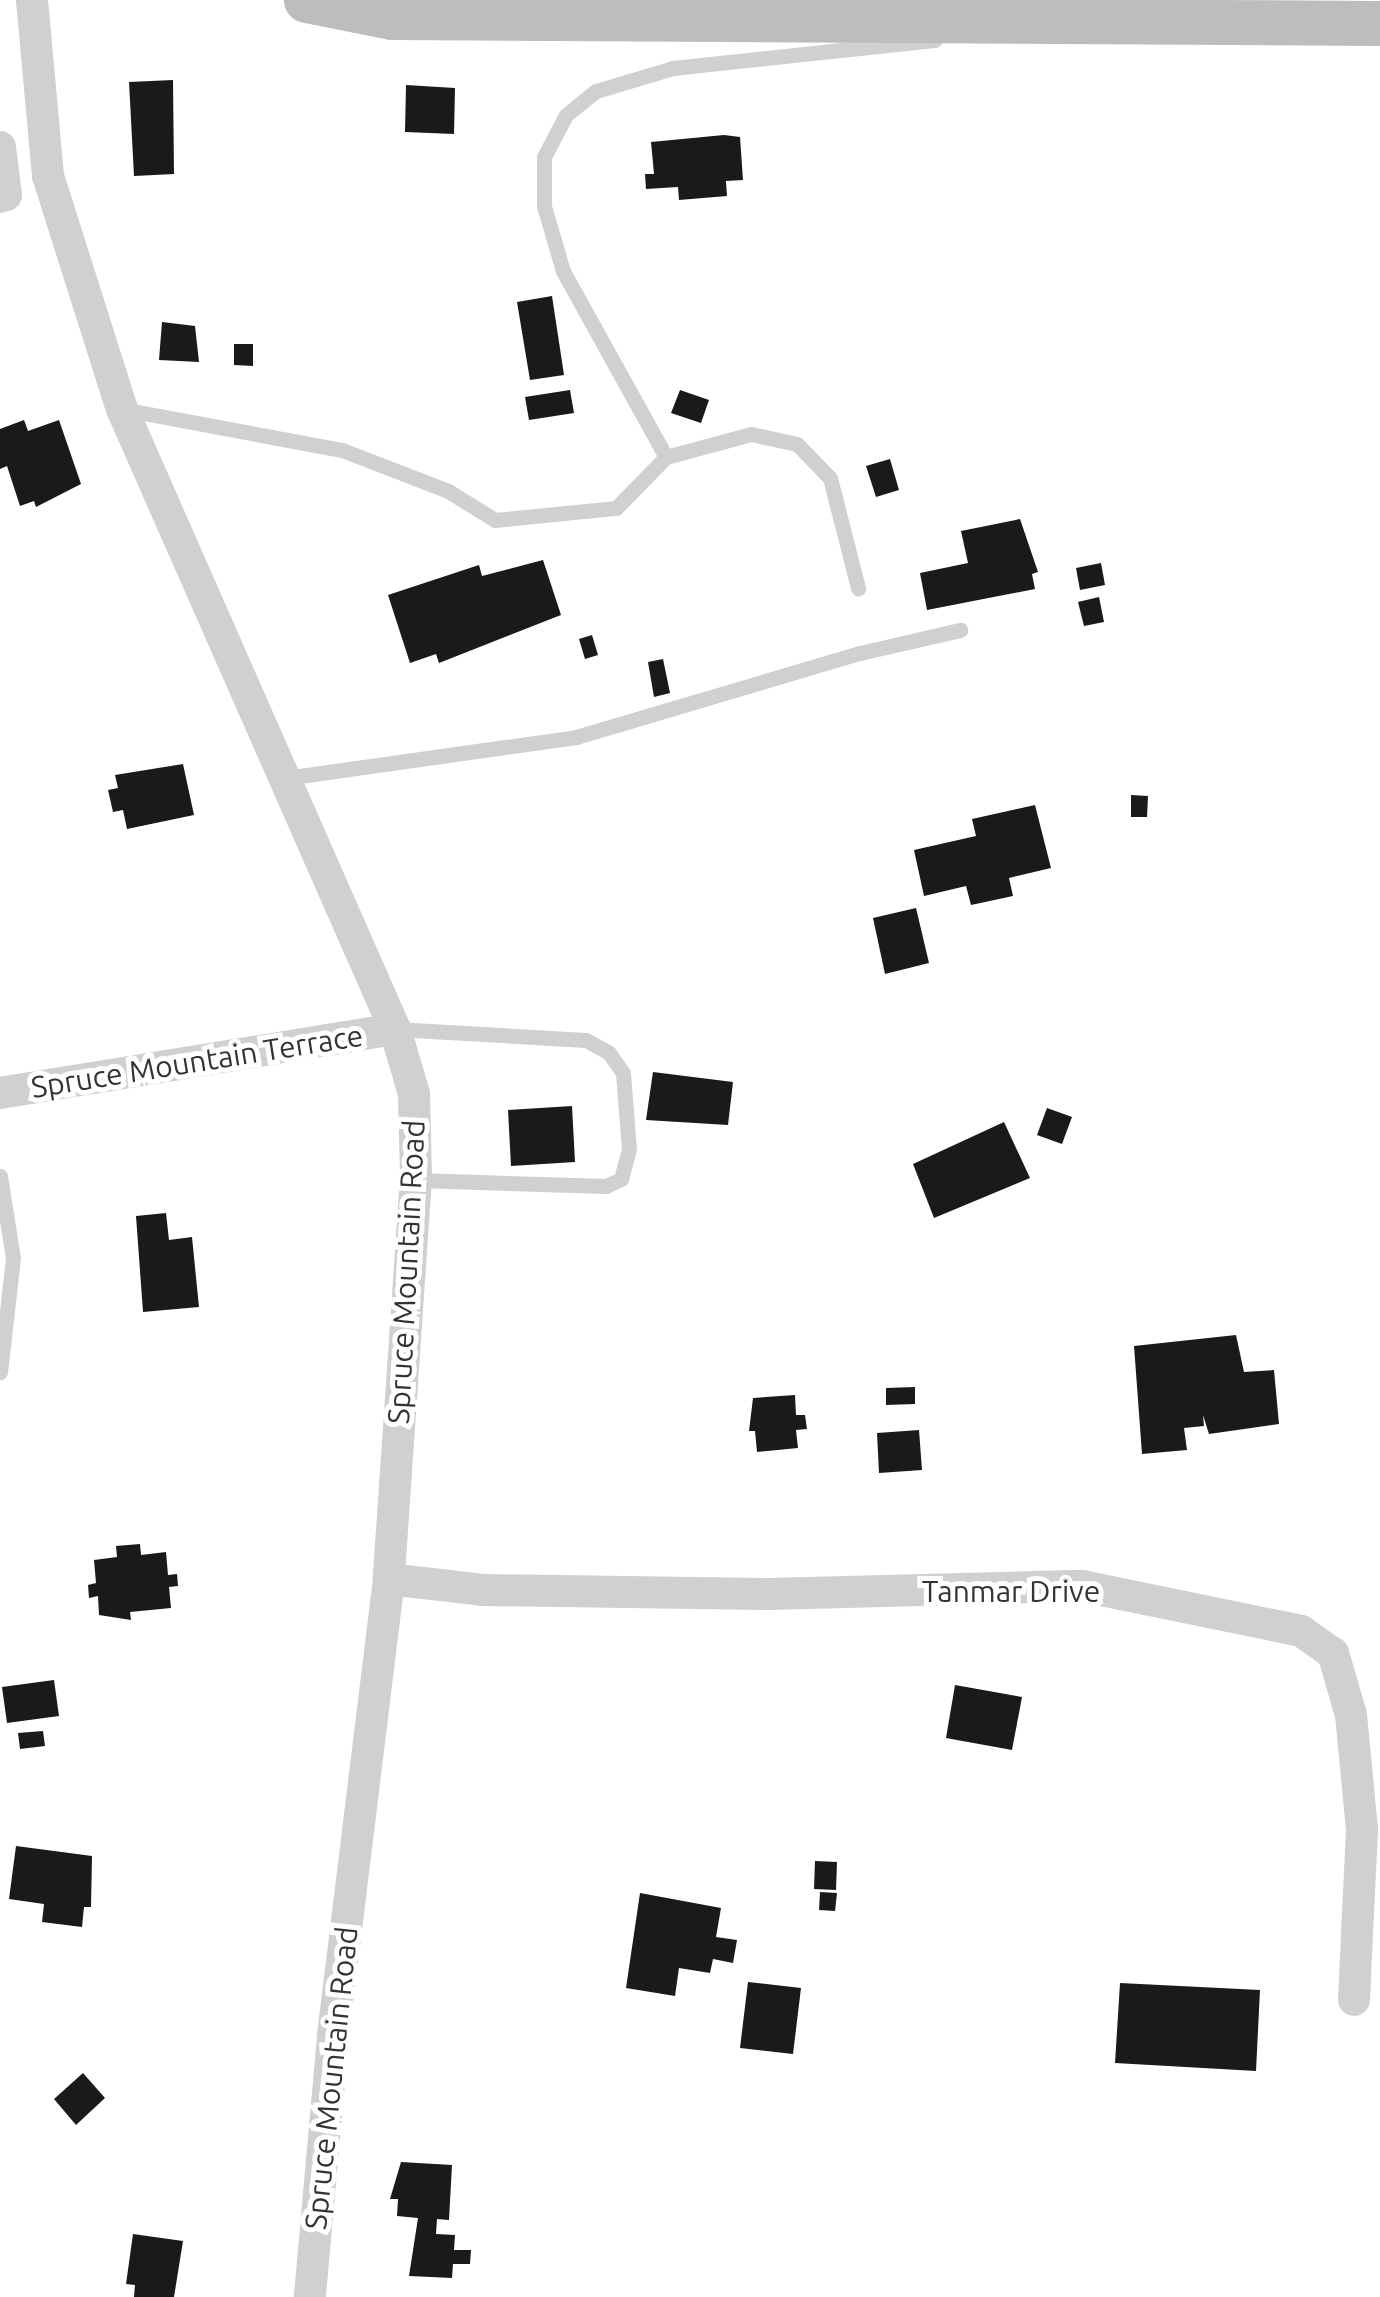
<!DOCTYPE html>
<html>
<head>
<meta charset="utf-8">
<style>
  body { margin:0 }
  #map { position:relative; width:1380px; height:2297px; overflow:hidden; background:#fff; font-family:Ubuntu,sans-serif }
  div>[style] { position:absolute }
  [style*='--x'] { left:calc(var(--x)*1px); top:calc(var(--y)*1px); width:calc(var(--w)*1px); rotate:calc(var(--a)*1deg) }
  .building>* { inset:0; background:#1a1a1a }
  .lane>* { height:15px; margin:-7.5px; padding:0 7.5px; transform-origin:7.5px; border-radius:7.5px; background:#d0d0d0 }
  .street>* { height:32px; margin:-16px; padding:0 16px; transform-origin:16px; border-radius:16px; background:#d0d0d0 }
  .secondary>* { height:45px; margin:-22.5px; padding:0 22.5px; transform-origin:22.5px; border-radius:22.5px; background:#bdbdbd }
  span { translate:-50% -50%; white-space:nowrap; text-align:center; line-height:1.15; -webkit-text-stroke:10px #fff; paint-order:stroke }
  .street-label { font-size:30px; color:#333 }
</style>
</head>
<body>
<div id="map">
  <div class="building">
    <div style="clip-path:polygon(173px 80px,174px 174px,134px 176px,129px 82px)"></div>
    <div style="clip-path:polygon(406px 85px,455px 88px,454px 134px,405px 132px)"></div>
    <div style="clip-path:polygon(724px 135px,740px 137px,743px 180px,726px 181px,727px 196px,679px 200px,678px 187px,646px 189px,645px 174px,654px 174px,651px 142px)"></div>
    <div style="clip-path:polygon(552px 296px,564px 375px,530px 380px,517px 302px)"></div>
    <div style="clip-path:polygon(162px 322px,195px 326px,199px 362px,159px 360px)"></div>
    <div style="clip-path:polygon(234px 344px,253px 344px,253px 366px,234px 365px)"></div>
    <div style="clip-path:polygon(570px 390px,574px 413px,529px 420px,525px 397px)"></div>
    <div style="clip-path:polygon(680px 390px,709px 400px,701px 423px,671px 413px)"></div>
    <div style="clip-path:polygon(24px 420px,28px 431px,59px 420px,81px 484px,36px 507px,34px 501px,20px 506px,7px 466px,0 469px,0 429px)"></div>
    <div style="clip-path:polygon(890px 459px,899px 490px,876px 497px,866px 466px)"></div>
    <div style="clip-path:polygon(1020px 519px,1038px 572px,1032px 574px,1035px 589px,927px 610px,920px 573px,968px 563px,961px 531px)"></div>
    <div style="clip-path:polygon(543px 560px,561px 615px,439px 663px,436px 654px,410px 663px,388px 595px,479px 565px,482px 576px)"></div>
    <div style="clip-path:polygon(1101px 563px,1105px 585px,1080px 590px,1076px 568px)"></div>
    <div style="clip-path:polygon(1099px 597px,1104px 622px,1084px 626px,1078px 602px)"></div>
    <div style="clip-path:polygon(592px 635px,598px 655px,585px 659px,579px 639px)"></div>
    <div style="clip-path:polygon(663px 659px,670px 693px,654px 697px,648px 662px)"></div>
    <div style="clip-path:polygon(183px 764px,194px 815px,127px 829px,123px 810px,113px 812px,108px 790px,118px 788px,115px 775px)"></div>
    <div style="clip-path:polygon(1131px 795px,1148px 796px,1147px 817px,1131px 817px)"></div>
    <div style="clip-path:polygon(1035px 805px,1051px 868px,1009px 878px,1013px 896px,971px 905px,966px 886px,924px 896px,914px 850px,976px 836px,972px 819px)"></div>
    <div style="clip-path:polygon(916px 908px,929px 963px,885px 974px,873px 918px)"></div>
    <div style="clip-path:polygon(653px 1072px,733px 1082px,728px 1125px,646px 1120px)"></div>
    <div style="clip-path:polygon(572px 1106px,575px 1162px,511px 1166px,508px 1110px)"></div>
    <div style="clip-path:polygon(1047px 1108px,1072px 1117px,1062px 1144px,1037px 1135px)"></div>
    <div style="clip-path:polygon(1004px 1122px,1030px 1178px,934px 1218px,913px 1164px)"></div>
    <div style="clip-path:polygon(166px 1213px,169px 1240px,192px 1237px,199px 1307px,143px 1312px,136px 1216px)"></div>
    <div style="clip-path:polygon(1236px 1335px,1244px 1372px,1274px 1370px,1279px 1424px,1209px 1434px,1203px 1415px,1204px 1426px,1184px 1428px,1187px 1450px,1142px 1454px,1134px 1346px)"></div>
    <div style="clip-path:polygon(915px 1387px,915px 1404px,886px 1405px,886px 1388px)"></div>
    <div style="clip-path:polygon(795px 1395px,796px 1415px,805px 1415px,807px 1429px,796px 1430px,798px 1448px,757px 1452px,755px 1431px,749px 1431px,753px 1398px)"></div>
    <div style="clip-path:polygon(919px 1430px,922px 1470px,879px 1473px,877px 1433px)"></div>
    <div style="clip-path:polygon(140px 1544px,141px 1555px,166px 1552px,168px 1575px,177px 1574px,178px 1586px,169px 1587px,171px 1608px,130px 1612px,131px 1620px,99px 1615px,98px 1596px,89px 1598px,88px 1585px,96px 1583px,94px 1560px,117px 1557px,116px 1546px)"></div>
    <div style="clip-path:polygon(54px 1680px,59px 1716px,7px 1723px,2px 1687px)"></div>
    <div style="clip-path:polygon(955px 1685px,1022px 1697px,1012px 1750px,946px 1738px)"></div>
    <div style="clip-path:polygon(43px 1731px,45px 1746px,20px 1749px,18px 1733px)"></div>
    <div style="clip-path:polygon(16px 1846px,92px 1856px,91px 1907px,84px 1907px,82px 1927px,42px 1922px,44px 1904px,9px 1899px)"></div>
    <div style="clip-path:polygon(815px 1861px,837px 1862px,836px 1890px,814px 1889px)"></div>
    <div style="clip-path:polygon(820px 1892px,837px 1893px,835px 1911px,819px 1910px)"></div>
    <div style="clip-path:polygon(640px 1893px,721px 1908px,716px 1937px,737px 1940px,733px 1963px,713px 1959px,710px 1973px,679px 1968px,675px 1996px,626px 1988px)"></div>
    <div style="clip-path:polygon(748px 1982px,801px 1988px,793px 2054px,740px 2048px)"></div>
    <div style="clip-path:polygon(1120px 1983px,1260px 1990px,1256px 2071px,1115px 2063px)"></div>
    <div style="clip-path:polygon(83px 2073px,105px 2098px,76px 2125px,54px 2099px)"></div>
    <div style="clip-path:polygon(401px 2162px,452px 2165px,449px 2220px,437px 2219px,436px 2234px,455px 2235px,454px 2250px,471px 2250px,470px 2264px,453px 2264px,452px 2278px,409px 2276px,418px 2218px,397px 2216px,398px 2199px,390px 2199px)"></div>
    <div style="clip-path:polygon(133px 2234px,183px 2241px,174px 2297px,134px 2297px,135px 2285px,126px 2284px)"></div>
  </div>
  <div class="lane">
    <div style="--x:122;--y:409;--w:224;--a:10.6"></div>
    <div style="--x:342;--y:450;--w:114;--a:21.1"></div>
    <div style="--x:448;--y:491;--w:55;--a:31.7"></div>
    <div style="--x:495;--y:520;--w:122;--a:-5.7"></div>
    <div style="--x:616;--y:508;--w:71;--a:-45.6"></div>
    <div style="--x:666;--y:457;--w:213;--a:-119"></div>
    <div style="--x:563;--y:271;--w:68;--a:-106.3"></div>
    <div style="--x:544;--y:206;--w:49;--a:-90"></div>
    <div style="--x:544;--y:157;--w:47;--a:-62.4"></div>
    <div style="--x:566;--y:115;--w:38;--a:-39"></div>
    <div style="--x:596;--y:91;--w:80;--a:-16.6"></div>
    <div style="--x:673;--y:68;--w:263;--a:-6.1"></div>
    <div style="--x:666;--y:457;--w:88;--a:-15.1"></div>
    <div style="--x:751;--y:434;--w:47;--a:12.3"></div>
    <div style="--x:797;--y:444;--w:47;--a:45.9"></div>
    <div style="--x:830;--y:478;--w:114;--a:75.7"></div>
    <div style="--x:285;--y:778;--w:294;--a:-8"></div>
    <div style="--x:576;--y:737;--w:296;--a:-16.5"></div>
    <div style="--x:860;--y:653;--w:103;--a:-13"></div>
    <div style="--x:395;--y:1029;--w:191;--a:3.3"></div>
    <div style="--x:586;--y:1040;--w:26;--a:29"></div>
    <div style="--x:609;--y:1053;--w:24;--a:55"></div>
    <div style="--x:623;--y:1073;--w:76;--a:85.5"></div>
    <div style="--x:629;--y:1149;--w:31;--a:105"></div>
    <div style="--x:621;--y:1179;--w:17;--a:155"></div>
    <div style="--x:606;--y:1186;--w:190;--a:-178.2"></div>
    <div style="--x:0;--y:1176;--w:83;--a:81"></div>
    <div style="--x:13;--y:1258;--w:115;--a:96.5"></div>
  </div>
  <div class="street">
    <div style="--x:32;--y:0;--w:177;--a:84.8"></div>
    <div style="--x:48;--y:176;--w:244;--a:72.4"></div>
    <div style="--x:122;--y:409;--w:677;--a:66.24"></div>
    <div style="--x:395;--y:1029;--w:68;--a:73.7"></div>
    <div style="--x:414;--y:1094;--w:84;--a:88.6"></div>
    <div style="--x:416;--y:1178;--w:402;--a:93.9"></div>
    <div style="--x:389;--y:1579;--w:461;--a:97"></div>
    <div style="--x:333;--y:2037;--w:261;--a:95.1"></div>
    <div style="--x:0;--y:147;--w:48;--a:82.9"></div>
    <div style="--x:6;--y:195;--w:6;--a:162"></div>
    <div style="--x:0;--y:1093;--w:400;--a:-9.2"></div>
    <div style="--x:389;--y:1579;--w:94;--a:6.7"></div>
    <div style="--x:482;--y:1590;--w:287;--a:0.8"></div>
    <div style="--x:769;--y:1594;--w:313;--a:-1.5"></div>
    <div style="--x:1082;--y:1586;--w:224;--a:11.6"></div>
    <div style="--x:1301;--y:1631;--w:39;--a:35"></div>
    <div style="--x:1333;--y:1653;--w:65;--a:73.8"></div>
    <div style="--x:1351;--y:1715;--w:115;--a:84.5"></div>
    <div style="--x:1362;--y:1829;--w:171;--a:92.7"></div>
  </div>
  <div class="secondary">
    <div style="--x:306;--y:0;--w:88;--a:11.2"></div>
    <div style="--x:392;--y:17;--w:988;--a:0.35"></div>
  </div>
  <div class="street-label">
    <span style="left:197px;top:1061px;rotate:-9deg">Spruce Mountain Terrace</span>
    <span style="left:406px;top:1272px;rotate:-87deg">Spruce Mountain Road</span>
    <span style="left:1011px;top:1591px">Tanmar Drive</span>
    <span style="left:331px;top:2078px;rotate:-84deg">Spruce Mountain Road</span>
  </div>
</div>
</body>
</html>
